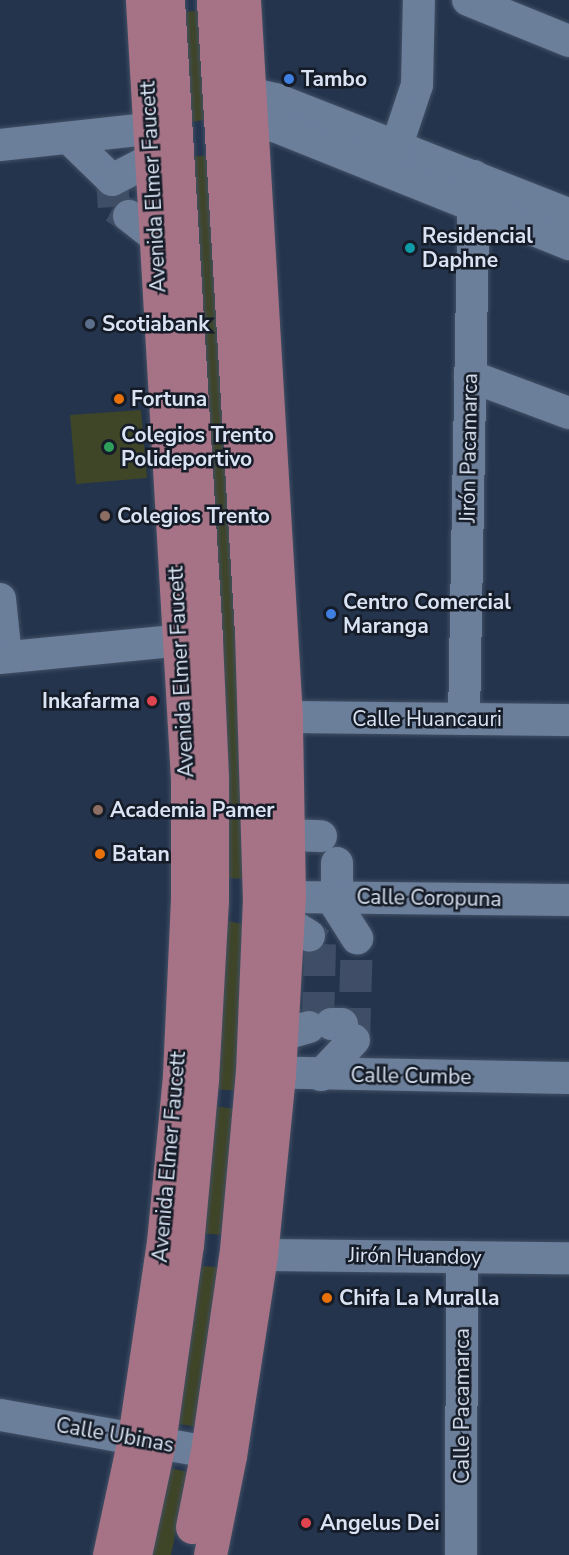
<!DOCTYPE html>
<html>
<head>
<meta charset="utf-8">
<style>
  body { margin:0 }
  #map { position:relative; width:569px; height:1555px; overflow:hidden; background:#24344d; font-family:"Nunito Sans",sans-serif }
  div>[style] { position:absolute }
  [style*='--x'] { left:calc(var(--x)*1px); top:calc(var(--y)*1px); width:calc(var(--w)*1px); rotate:calc(var(--a)*1deg) }
  .green>* { inset:0; background:#3f4527 }
  .minor-tunnel>* { height:32px; margin-top:-16px; transform-origin:0; background:repeating-linear-gradient(90deg,#3f4e66 0 32px,transparent 0 48px) }
  .roads { filter:drop-shadow(0 0 2px #425065) drop-shadow(0 0 2px #425065) }
  .minor>* { height:32px; margin:-16px; padding:0 16px; transform-origin:16px; border-radius:16px; background:#6b7e9a }
  .major>* { height:33px; margin:-16.5px; padding:0 16.5px; transform-origin:16.5px; border-radius:16.5px; background:#a67386 }
  .dots>* { width:16px; height:16px; translate:-50% -50%; box-sizing:border-box; border:3px solid #151c27; border-radius:50% }
  span { translate:-50% -50%; white-space:nowrap; text-align:center; line-height:1.15; -webkit-text-stroke:5px #151c27; paint-order:stroke }
  .poi-label { font-size:21px; color:#d9e3f3; font-weight:700 }
  .left { translate:0 -50%; text-align:left }
  .right { translate:-100% -50%; text-align:right }
  .street-label { font-size:21px; color:#d9e3f3 }
</style>
</head>
<body>
<div id="map">
  <div class="green">
    <div style="clip-path:polygon(198px 11px,205px 120px,190px 122px,181px 12px)"></div>
    <div style="clip-path:polygon(211px 155px,249px 879px,226px 878px,189px 157px)"></div>
    <div style="clip-path:polygon(141px 410px,147px 478px,76px 484px,70px 415px)"></div>
    <div style="clip-path:polygon(222px 920px,242px 924px,237px 1091px,216px 1089px)"></div>
    <div style="clip-path:polygon(213px 1106px,236px 1109px,223px 1235px,199px 1233px)"></div>
    <div style="clip-path:polygon(202px 1266px,227px 1268px,198px 1427px,173px 1423px)"></div>
    <div style="clip-path:polygon(169px 1468px,188px 1472px,171px 1555px,151px 1555px)"></div>
  </div>
  <div class="minor-tunnel">
    <div style="--x:112;--y:180;--w:27;--a:86"></div>
    <div style="--x:114;--y:207;--w:17;--a:31"></div>
    <div style="--x:309;--y:1027;--w:9;--a:-18"></div>
    <div style="--x:318;--y:1024;--w:80;--a:-88.6"></div>
    <div style="--x:320;--y:944;--w:14;--a:-144"></div>
    <div style="--x:354;--y:1040;--w:102;--a:-88.3"></div>
  </div>
  <div class="roads">
    <div class="minor">
      <div style="--x:468;--y:0;--w:109;--a:22.1"></div>
      <div style="--x:223;--y:95;--w:26;--a:-4"></div>
      <div style="--x:249;--y:93;--w:27;--a:13"></div>
      <div style="--x:275;--y:99;--w:316;--a:21.4"></div>
      <div style="--x:225;--y:121;--w:26;--a:-2"></div>
      <div style="--x:251;--y:120;--w:24;--a:15"></div>
      <div style="--x:274;--y:126;--w:318;--a:21.8"></div>
      <div style="--x:69;--y:138;--w:60;--a:44.3"></div>
      <div style="--x:112;--y:180;--w:45;--a:-27.7"></div>
      <div style="--x:0;--y:145;--w:176;--a:-6.2"></div>
      <div style="--x:390;--y:166;--w:85;--a:-71.6"></div>
      <div style="--x:417;--y:85;--w:85;--a:-88.7"></div>
      <div style="--x:129;--y:216;--w:34;--a:38"></div>
      <div style="--x:470;--y:376;--w:106;--a:20.5"></div>
      <div style="--x:0;--y:599;--w:58;--a:84.1"></div>
      <div style="--x:0;--y:658;--w:206;--a:-5.6"></div>
      <div style="--x:286;--y:717;--w:283;--a:0.6"></div>
      <div style="--x:464;--y:719;--w:543;--a:-88.94"></div>
      <div style="--x:289;--y:835;--w:32;--a:2"></div>
      <div style="--x:337;--y:863;--w:34;--a:90"></div>
      <div style="--x:289;--y:897;--w:280;--a:0.6"></div>
      <div style="--x:331;--y:897;--w:49;--a:57.6"></div>
      <div style="--x:287;--y:922;--w:26;--a:32"></div>
      <div style="--x:331;--y:1024;--w:11;--a:0"></div>
      <div style="--x:281;--y:1035;--w:29;--a:-16"></div>
      <div style="--x:253;--y:1072;--w:316;--a:1.1"></div>
      <div style="--x:321;--y:1075;--w:48;--a:-46.7"></div>
      <div style="--x:261;--y:1255;--w:308;--a:0.6"></div>
      <div style="--x:0;--y:1415;--w:234;--a:10.1"></div>
      <div style="--x:461;--y:1555;--w:298;--a:-89.8"></div>
    </div>
    <div class="major">
      <div style="--x:192;--y:1527;--w:77;--a:-78.8"></div>
      <div style="--x:207;--y:1451;--w:203;--a:-81.8"></div>
      <div style="--x:236;--y:1250;--w:179;--a:-84.9"></div>
      <div style="--x:252;--y:1072;--w:171;--a:-87.7"></div>
      <div style="--x:259;--y:901;--w:268;--a:-91.7"></div>
      <div style="--x:251;--y:633;--w:634;--a:-93.44"></div>
      <div style="--x:109;--y:1555;--w:120;--a:-77.9"></div>
      <div style="--x:134;--y:1438;--w:198;--a:-81.6"></div>
      <div style="--x:163;--y:1242;--w:168;--a:-84.5"></div>
      <div style="--x:179;--y:1075;--w:177;--a:-87.4"></div>
      <div style="--x:187;--y:898;--w:119;--a:-90"></div>
      <div style="--x:187;--y:779;--w:780;--a:-93.31"></div>
      <div style="--x:135;--y:1555;--w:115;--a:-77.9"></div>
      <div style="--x:159;--y:1443;--w:200;--a:-82"></div>
      <div style="--x:187;--y:1245;--w:167;--a:-84.8"></div>
      <div style="--x:202;--y:1079;--w:180;--a:-86.8"></div>
      <div style="--x:212;--y:899;--w:122;--a:-90"></div>
      <div style="--x:212;--y:777;--w:139;--a:-92.5"></div>
      <div style="--x:206;--y:638;--w:639;--a:-93.41"></div>
      <div style="--x:210;--y:1555;--w:101;--a:-78.6"></div>
      <div style="--x:230;--y:1456;--w:203;--a:-81.2"></div>
      <div style="--x:261;--y:1255;--w:182;--a:-84.3"></div>
      <div style="--x:279;--y:1074;--w:177;--a:-86.8"></div>
      <div style="--x:289;--y:897;--w:180;--a:-91"></div>
      <div style="--x:286;--y:717;--w:718;--a:-93.35"></div>
    </div>
  </div>
  <div class="dots">
    <div style="left:289px;top:79px;background:#3f7fe0"></div>
    <div style="left:410px;top:248px;background:#0f9aa8"></div>
    <div style="left:90px;top:324px;background:#5c6f8a"></div>
    <div style="left:119px;top:399px;background:#e8710a"></div>
    <div style="left:109px;top:447px;background:#2e9e5b"></div>
    <div style="left:105px;top:516px;background:#8d6e63"></div>
    <div style="left:331px;top:614px;background:#3f7fe0"></div>
    <div style="left:152px;top:701px;background:#e0444e"></div>
    <div style="left:98px;top:810px;background:#8d6e63"></div>
    <div style="left:100px;top:854px;background:#e8710a"></div>
    <div style="left:327px;top:1298px;background:#e8710a"></div>
    <div style="left:306px;top:1523px;background:#e0444e"></div>
  </div>
  <div class="poi-label">
    <span class="left" style="left:301px;top:79px">Tambo</span>
    <span class="left" style="left:422px;top:248px">Residencial<br>Daphne</span>
    <span class="left" style="left:102px;top:324px">Scotiabank</span>
    <span class="left" style="left:131px;top:399px">Fortuna</span>
    <span class="left" style="left:121px;top:447px">Colegios Trento<br>Polideportivo</span>
    <span class="left" style="left:117px;top:516px">Colegios Trento</span>
    <span class="left" style="left:343px;top:614px">Centro Comercial<br>Maranga</span>
    <span class="right" style="left:140px;top:701px">Inkafarma</span>
    <span class="left" style="left:110px;top:810px">Academia Pamer</span>
    <span class="left" style="left:112px;top:854px">Batan</span>
    <span class="left" style="left:339px;top:1298px">Chifa La Muralla</span>
    <span class="left" style="left:320px;top:1523px">Angelus Dei</span>
  </div>
  <div class="street-label">
    <span style="left:153px;top:187px;rotate:-93deg">Avenida Elmer Faucett</span>
    <span style="left:469px;top:448px;rotate:-89deg">Jirón Pacamarca</span>
    <span style="left:181px;top:672px;rotate:-93deg">Avenida Elmer Faucett</span>
    <span style="left:427px;top:719px">Calle Huancauri</span>
    <span style="left:429px;top:898px;rotate:1deg">Calle Coropuna</span>
    <span style="left:411px;top:1076px;rotate:1deg">Calle Cumbe</span>
    <span style="left:169px;top:1157px;rotate:-85deg">Avenida Elmer Faucett</span>
    <span style="left:415px;top:1256px;rotate:1deg">Jirón Huandoy</span>
    <span style="left:462px;top:1406px;rotate:-90deg">Calle Pacamarca</span>
    <span style="left:115px;top:1435px;rotate:10deg">Calle Ubinas</span>
  </div>
</div>
</body>
</html>
